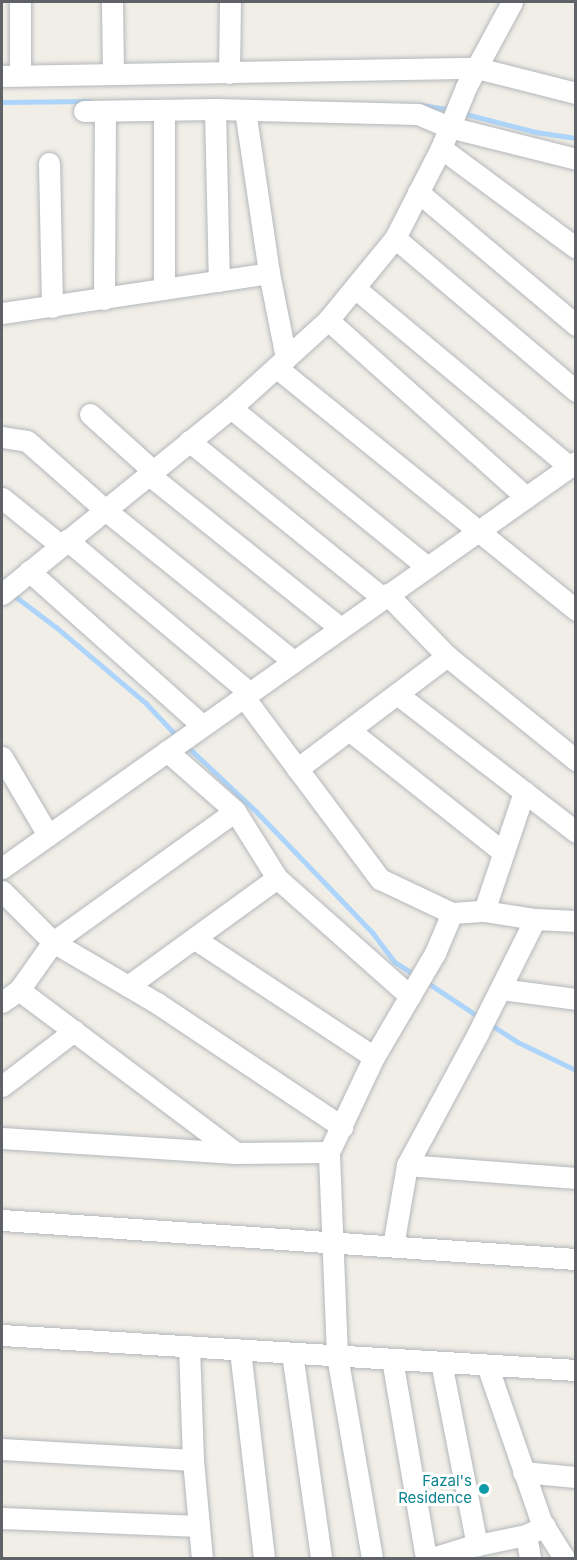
<!DOCTYPE html>
<html>
<head>
<meta charset="utf-8">
<style>
  body { margin:0 }
  #map { position:relative; width:577px; height:1560px; overflow:hidden; background:#f0eee7; font-family:Inter,sans-serif }
  div>[style] { position:absolute }
  [style*='--x'] { left:calc(var(--x)*1px); top:calc(var(--y)*1px); width:calc(var(--w)*1px); rotate:calc(var(--a)*1deg) }
  .stream>* { height:4.5px; margin:-2.25px; padding:0 2.25px; transform-origin:2.25px; border-radius:2.25px; background:#add5fb }
  .roads { filter:drop-shadow(0 0 2px #b4b7bb) drop-shadow(0 0 2px #b4b7bb) }
  .minor>* { height:21px; margin:-10.5px; padding:0 10.5px; transform-origin:10.5px; border-radius:10.5px; background:#fff }
  .dots>* { width:16px; height:16px; translate:-50% -50%; box-sizing:border-box; border:3px solid #fff; border-radius:50% }
  span { translate:-50% -50%; white-space:nowrap; text-align:center; line-height:1.15; -webkit-text-stroke:6px #fff; paint-order:stroke }
  .culture-label { font-size:15px; color:#0d838f }
  .right { translate:-100% -50%; text-align:right }
  .frame { position:absolute; inset:0; border:3px solid #5f6267; pointer-events:none }
</style>
</head>
<body>
<div id="map">
  <div class="stream">
    <div style="--x:2;--y:102;--w:87;--a:-0.7"></div>
    <div style="--x:421;--y:105;--w:30;--a:9"></div>
    <div style="--x:462;--y:113;--w:76;--a:14.4"></div>
    <div style="--x:536;--y:132;--w:40;--a:8.5"></div>
    <div style="--x:11;--y:593;--w:56;--a:37.1"></div>
    <div style="--x:56;--y:627;--w:118;--a:40.2"></div>
    <div style="--x:146;--y:703;--w:45;--a:46.8"></div>
    <div style="--x:187;--y:746;--w:96;--a:43.3"></div>
    <div style="--x:257;--y:812;--w:168;--a:46.2"></div>
    <div style="--x:373;--y:933;--w:36;--a:53"></div>
    <div style="--x:395;--y:962;--w:24;--a:33"></div>
    <div style="--x:425;--y:981;--w:67;--a:33.5"></div>
    <div style="--x:490;--y:1024;--w:33;--a:33"></div>
    <div style="--x:518;--y:1042;--w:64;--a:25.8"></div>
  </div>
  <div class="roads">
    <div class="minor">
      <div style="--x:112;--y:2;--w:72;--a:89.2"></div>
      <div style="--x:229;--y:73;--w:71;--a:-89.2"></div>
      <div style="--x:20;--y:75;--w:73;--a:-90"></div>
      <div style="--x:2;--y:76;--w:475;--a:-1"></div>
      <div style="--x:477;--y:68;--w:102;--a:14.2"></div>
      <div style="--x:215;--y:109;--w:172;--a:88.7"></div>
      <div style="--x:164;--y:110;--w:179;--a:90"></div>
      <div style="--x:245;--y:110;--w:165;--a:81.6"></div>
      <div style="--x:269;--y:273;--w:87;--a:78.7"></div>
      <div style="--x:84;--y:111;--w:131;--a:-0.9"></div>
      <div style="--x:215;--y:109;--w:203;--a:1.4"></div>
      <div style="--x:418;--y:114;--w:34;--a:23"></div>
      <div style="--x:449;--y:127;--w:131;--a:14.1"></div>
      <div style="--x:441;--y:148;--w:168;--a:36.5"></div>
      <div style="--x:49;--y:163;--w:144;--a:88.8"></div>
      <div style="--x:418;--y:192;--w:207;--a:40.1"></div>
      <div style="--x:395;--y:238;--w:237;--a:40.2"></div>
      <div style="--x:355;--y:288;--w:278;--a:39.8"></div>
      <div style="--x:104;--y:299;--w:188;--a:-89.7"></div>
      <div style="--x:2;--y:313;--w:270;--a:-8.5"></div>
      <div style="--x:328;--y:320;--w:266;--a:41.8"></div>
      <div style="--x:276;--y:367;--w:386;--a:39"></div>
      <div style="--x:231;--y:408;--w:252;--a:39"></div>
      <div style="--x:90;--y:414;--w:84;--a:42.1"></div>
      <div style="--x:2;--y:437;--w:25;--a:9"></div>
      <div style="--x:27;--y:441;--w:103;--a:41.4"></div>
      <div style="--x:104;--y:509;--w:243;--a:38.8"></div>
      <div style="--x:189;--y:441;--w:250;--a:39"></div>
      <div style="--x:148;--y:474;--w:246;--a:38.7"></div>
      <div style="--x:2;--y:498;--w:75;--a:39"></div>
      <div style="--x:67;--y:540;--w:237;--a:39.9"></div>
      <div style="--x:29;--y:571;--w:232;--a:41.7"></div>
      <div style="--x:2;--y:594;--w:295;--a:-39.1"></div>
      <div style="--x:231;--y:408;--w:131;--a:-42.2"></div>
      <div style="--x:328;--y:320;--w:106;--a:-50.7"></div>
      <div style="--x:395;--y:238;--w:101;--a:-62.9"></div>
      <div style="--x:441;--y:148;--w:66;--a:-67.7"></div>
      <div style="--x:466;--y:87;--w:97;--a:-61.6"></div>
      <div style="--x:387;--y:594;--w:86;--a:45.9"></div>
      <div style="--x:447;--y:656;--w:166;--a:38.9"></div>
      <div style="--x:397;--y:694;--w:226;--a:37.6"></div>
      <div style="--x:243;--y:696;--w:229;--a:53.2"></div>
      <div style="--x:380;--y:879;--w:80;--a:25.3"></div>
      <div style="--x:452;--y:913;--w:32;--a:-4"></div>
      <div style="--x:484;--y:911;--w:52;--a:8.9"></div>
      <div style="--x:535;--y:919;--w:41;--a:2.8"></div>
      <div style="--x:349;--y:730;--w:196;--a:38.4"></div>
      <div style="--x:167;--y:751;--w:91;--a:41.4"></div>
      <div style="--x:235;--y:811;--w:79;--a:57.9"></div>
      <div style="--x:277;--y:878;--w:178;--a:41.6"></div>
      <div style="--x:2;--y:757;--w:91;--a:59.5"></div>
      <div style="--x:297;--y:769;--w:188;--a:-37"></div>
      <div style="--x:2;--y:868;--w:703;--a:-35.27"></div>
      <div style="--x:2;--y:891;--w:72;--a:45"></div>
      <div style="--x:53;--y:942;--w:121;--a:30.4"></div>
      <div style="--x:157;--y:1003;--w:223;--a:33.8"></div>
      <div style="--x:484;--y:911;--w:126;--a:-71.4"></div>
      <div style="--x:195;--y:939;--w:214;--a:33.4"></div>
      <div style="--x:128;--y:986;--w:184;--a:-35.9"></div>
      <div style="--x:501;--y:989;--w:76;--a:7.6"></div>
      <div style="--x:19;--y:990;--w:271;--a:36.9"></div>
      <div style="--x:2;--y:1002;--w:21;--a:-35"></div>
      <div style="--x:19;--y:990;--w:59;--a:-54.7"></div>
      <div style="--x:53;--y:942;--w:224;--a:-35.7"></div>
      <div style="--x:2;--y:1086;--w:91;--a:-37.4"></div>
      <div style="--x:2;--y:1138;--w:234;--a:3.7"></div>
      <div style="--x:236;--y:1153;--w:93;--a:-0.6"></div>
      <div style="--x:407;--y:1165;--w:169;--a:4.4"></div>
      <div style="--x:2;--y:1220;--w:575;--a:3.89"></div>
      <div style="--x:393;--y:1246;--w:82;--a:-80.2"></div>
      <div style="--x:407;--y:1165;--w:150;--a:-61.7"></div>
      <div style="--x:478;--y:1033;--w:127;--a:-63.4"></div>
      <div style="--x:2;--y:1335;--w:575;--a:3.49"></div>
      <div style="--x:189;--y:1346;--w:114;--a:88"></div>
      <div style="--x:193;--y:1460;--w:98;--a:84.8"></div>
      <div style="--x:240;--y:1350;--w:209;--a:83.4"></div>
      <div style="--x:292;--y:1353;--w:207;--a:81.9"></div>
      <div style="--x:392;--y:1359;--w:202;--a:80.3"></div>
      <div style="--x:441;--y:1362;--w:187;--a:78.9"></div>
      <div style="--x:487;--y:1365;--w:165;--a:70.9"></div>
      <div style="--x:541;--y:1521;--w:44;--a:58.1"></div>
      <div style="--x:2;--y:1449;--w:191;--a:3.3"></div>
      <div style="--x:523;--y:1472;--w:53;--a:5.4"></div>
      <div style="--x:2;--y:1518;--w:197;--a:2.3"></div>
      <div style="--x:526;--y:1535;--w:23;--a:80"></div>
      <div style="--x:372;--y:1558;--w:206;--a:-99.8"></div>
      <div style="--x:337;--y:1355;--w:203;--a:-92.3"></div>
      <div style="--x:329;--y:1152;--w:105;--a:-64.7"></div>
      <div style="--x:374;--y:1057;--w:121;--a:-59.6"></div>
      <div style="--x:435;--y:953;--w:43;--a:-67"></div>
      <div style="--x:432;--y:1558;--w:38;--a:-17"></div>
      <div style="--x:468;--y:1547;--w:59;--a:-11.7"></div>
      <div style="--x:526;--y:1535;--w:21;--a:-25"></div>
    </div>
  </div>
  <div class="dots">
    <div style="left:484px;top:1489px;background:#0f9aa8"></div>
  </div>
  <div class="culture-label">
    <span class="right" style="left:472px;top:1489px">Fazal's<br>Residence</span>
  </div>
  <div class="frame"></div>
</div>
</body>
</html>
